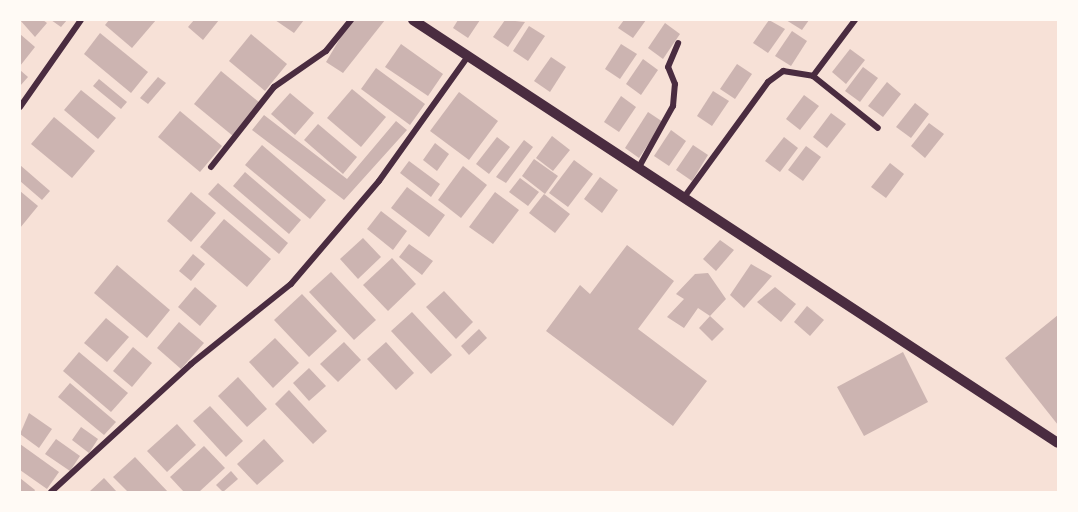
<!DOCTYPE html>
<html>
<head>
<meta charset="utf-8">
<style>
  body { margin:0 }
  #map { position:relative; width:1078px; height:512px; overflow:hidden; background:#f7e1d7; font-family:Merriweather,serif }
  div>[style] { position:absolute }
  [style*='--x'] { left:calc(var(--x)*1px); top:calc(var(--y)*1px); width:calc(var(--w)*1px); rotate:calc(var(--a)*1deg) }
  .building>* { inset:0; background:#ccb4b1 }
  .minor>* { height:6px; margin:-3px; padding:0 3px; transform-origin:3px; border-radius:3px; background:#4a2c40 }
  .tertiary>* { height:10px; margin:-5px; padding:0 5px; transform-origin:5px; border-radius:5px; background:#4a2c40 }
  span { translate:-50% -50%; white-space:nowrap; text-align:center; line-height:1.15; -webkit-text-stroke:4.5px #fffaf5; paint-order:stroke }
  .frame { position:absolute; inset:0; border:21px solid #fffaf5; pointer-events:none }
</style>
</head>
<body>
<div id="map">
  <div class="building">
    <div style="clip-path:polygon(20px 20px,43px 20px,47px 23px,35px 37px)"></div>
    <div style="clip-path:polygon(51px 20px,67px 20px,61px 27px)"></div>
    <div style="clip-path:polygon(109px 20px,156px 20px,132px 48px,105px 25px)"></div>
    <div style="clip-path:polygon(194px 20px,219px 20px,203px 40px,188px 27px)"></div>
    <div style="clip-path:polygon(275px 20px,304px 20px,294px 33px)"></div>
    <div style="clip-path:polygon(351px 20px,385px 20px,343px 73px,326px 62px)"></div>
    <div style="clip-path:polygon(458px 20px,480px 20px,468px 38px,453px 28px)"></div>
    <div style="clip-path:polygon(505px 20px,525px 22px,508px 47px,493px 37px)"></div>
    <div style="clip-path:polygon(624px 20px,646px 20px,633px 38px,618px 28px)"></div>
    <div style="clip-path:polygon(769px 20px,785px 29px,768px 53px,753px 43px)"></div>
    <div style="clip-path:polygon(786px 20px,809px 20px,802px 30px)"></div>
    <div style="clip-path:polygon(665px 23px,680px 34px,663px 59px,648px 48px)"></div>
    <div style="clip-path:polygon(529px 26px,545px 36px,528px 61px,513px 51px)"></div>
    <div style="clip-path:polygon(792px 31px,807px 41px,791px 66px,775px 56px)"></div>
    <div style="clip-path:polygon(100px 33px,148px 72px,131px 93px,84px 54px)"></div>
    <div style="clip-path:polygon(20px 34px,35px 47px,20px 66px)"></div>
    <div style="clip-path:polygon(251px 34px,287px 64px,265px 91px,229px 61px)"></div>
    <div style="clip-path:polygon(401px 44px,443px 74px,428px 96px,385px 67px)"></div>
    <div style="clip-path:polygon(621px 44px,637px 54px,620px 79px,605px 69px)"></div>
    <div style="clip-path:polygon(850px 49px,865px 60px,846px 84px,832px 72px)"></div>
    <div style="clip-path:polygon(551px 57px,566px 67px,550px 92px,534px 81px)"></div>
    <div style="clip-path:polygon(643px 59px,658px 70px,641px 95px,626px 84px)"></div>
    <div style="clip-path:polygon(737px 64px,752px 74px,735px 99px,720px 89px)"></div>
    <div style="clip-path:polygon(863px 67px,878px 78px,860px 102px,845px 91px)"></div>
    <div style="clip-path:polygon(376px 68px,425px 104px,410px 125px,361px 89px)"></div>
    <div style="clip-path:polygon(20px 70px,28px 77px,20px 86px)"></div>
    <div style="clip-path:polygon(221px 71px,260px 103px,233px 136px,194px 104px)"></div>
    <div style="clip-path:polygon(158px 77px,166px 83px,148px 104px,140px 98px)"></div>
    <div style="clip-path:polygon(99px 79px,127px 102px,121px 109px,93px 86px)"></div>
    <div style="clip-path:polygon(887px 82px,901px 94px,883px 117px,868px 106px)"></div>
    <div style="clip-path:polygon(352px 89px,386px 117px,361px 147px,327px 118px)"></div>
    <div style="clip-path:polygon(81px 90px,116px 118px,98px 139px,64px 110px)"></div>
    <div style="clip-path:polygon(713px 91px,729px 101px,712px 126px,697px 116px)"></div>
    <div style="clip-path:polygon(459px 92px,498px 121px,469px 160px,430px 131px)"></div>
    <div style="clip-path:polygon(290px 93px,314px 113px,295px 135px,271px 114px)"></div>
    <div style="clip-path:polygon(804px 95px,819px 106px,800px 130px,786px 119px)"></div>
    <div style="clip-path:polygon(621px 96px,636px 107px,619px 132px,604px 122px)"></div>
    <div style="clip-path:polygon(915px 103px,929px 114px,911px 138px,896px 127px)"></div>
    <div style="clip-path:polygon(180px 111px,222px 146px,200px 172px,158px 137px)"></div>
    <div style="clip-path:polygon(648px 112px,663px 122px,639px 158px,625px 148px)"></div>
    <div style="clip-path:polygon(831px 113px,846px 124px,827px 148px,813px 137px)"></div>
    <div style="clip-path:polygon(264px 115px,347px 179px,396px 121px,407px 130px,344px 200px,252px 130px)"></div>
    <div style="clip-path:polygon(54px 117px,95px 151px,72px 178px,31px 144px)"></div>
    <div style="clip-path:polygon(929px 123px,944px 134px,925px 158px,911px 146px)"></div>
    <div style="clip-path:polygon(318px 124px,357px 157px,343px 174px,304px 140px)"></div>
    <div style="clip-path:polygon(671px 130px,686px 141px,669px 166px,654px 156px)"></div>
    <div style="clip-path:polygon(552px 136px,570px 150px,553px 171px,536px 158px)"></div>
    <div style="clip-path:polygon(497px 137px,510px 147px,489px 174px,476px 164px)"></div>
    <div style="clip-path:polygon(784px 137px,798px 148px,780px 172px,765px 161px)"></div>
    <div style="clip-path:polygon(524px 140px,533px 147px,506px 183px,496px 177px)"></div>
    <div style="clip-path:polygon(435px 143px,449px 154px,437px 171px,423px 160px)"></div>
    <div style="clip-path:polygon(262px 145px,326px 200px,310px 219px,245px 165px)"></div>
    <div style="clip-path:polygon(693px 145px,708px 155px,692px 181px,676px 170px)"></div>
    <div style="clip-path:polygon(806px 146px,821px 157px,803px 181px,788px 170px)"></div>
    <div style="clip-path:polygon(534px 159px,558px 176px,545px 194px,522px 176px)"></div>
    <div style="clip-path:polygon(574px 160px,593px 174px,568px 207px,549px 193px)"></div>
    <div style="clip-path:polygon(409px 161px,440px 184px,431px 197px,400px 173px)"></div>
    <div style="clip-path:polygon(890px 163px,904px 174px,886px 198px,871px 187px)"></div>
    <div style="clip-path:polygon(20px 165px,50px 191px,42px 200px,20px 181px)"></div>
    <div style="clip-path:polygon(463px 166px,487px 185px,461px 218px,438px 200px)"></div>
    <div style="clip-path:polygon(245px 172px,301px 220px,289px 234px,233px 186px)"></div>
    <div style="clip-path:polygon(600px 177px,618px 190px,602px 213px,584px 199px)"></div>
    <div style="clip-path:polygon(520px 178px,539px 192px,528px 206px,509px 192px)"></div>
    <div style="clip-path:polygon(218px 183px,288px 243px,279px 254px,208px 194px)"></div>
    <div style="clip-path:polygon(407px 187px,445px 215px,429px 237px,391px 208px)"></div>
    <div style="clip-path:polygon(20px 191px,38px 206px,20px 228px)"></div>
    <div style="clip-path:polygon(191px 192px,216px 213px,191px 242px,167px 221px)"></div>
    <div style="clip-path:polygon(495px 192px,519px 210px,493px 244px,469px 227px)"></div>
    <div style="clip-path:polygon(544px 194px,570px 214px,555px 233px,529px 213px)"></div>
    <div style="clip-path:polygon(381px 211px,407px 231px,393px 250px,367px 229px)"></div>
    <div style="clip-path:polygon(224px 219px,271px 259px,247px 287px,200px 247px)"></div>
    <div style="clip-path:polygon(363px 238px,381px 257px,358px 279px,340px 259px)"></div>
    <div style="clip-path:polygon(720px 240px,734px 250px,716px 271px,703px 259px)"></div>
    <div style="clip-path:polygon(409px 244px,433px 261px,422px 275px,399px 257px)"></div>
    <div style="clip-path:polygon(627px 245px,674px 281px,638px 329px,707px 381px,673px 426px,546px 331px,580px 285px,590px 294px)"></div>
    <div style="clip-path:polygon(193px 254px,205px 264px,191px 281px,179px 271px)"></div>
    <div style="clip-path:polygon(392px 258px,416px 284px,388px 311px,363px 285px)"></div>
    <div style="clip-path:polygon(751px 264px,772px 276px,744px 308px,730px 295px)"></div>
    <div style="clip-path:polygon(117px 265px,170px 310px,147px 338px,94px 293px)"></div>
    <div style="clip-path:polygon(331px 272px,376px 320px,354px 340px,309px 292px)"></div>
    <div style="clip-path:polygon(708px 273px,726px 299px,710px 316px,698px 308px,684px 328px,667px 317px,684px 299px,676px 294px,695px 274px)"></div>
    <div style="clip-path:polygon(195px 287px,217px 306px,200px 326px,178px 307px)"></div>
    <div style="clip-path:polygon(775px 287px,796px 304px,781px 322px,757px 302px)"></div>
    <div style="clip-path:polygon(444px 291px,473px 322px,456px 339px,426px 307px)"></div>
    <div style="clip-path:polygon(302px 294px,337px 331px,309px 357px,274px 320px)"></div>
    <div style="clip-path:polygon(807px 306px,824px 320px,810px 336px,794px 322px)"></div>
    <div style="clip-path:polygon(412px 312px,452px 355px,431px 374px,391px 331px)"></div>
    <div style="clip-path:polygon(1058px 315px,1058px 425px,1005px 358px)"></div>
    <div style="clip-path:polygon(710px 316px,724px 329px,712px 341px,699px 328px)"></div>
    <div style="clip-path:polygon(106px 318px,129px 337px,107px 362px,84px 343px)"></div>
    <div style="clip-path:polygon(179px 322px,204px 343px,181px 369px,157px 348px)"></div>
    <div style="clip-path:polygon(479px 329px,487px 338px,469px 355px,461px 346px)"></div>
    <div style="clip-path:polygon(275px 338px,299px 363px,273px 388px,249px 362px)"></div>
    <div style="clip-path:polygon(344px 342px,361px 360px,338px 382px,320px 364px)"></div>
    <div style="clip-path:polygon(386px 342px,414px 373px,396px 390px,367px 359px)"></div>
    <div style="clip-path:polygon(133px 347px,152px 363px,132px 387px,113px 371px)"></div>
    <div style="clip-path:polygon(79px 352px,128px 393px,111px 412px,63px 371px)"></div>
    <div style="clip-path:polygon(903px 352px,928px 402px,864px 436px,837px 387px)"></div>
    <div style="clip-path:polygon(309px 368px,326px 386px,309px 401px,293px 383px)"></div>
    <div style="clip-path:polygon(238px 377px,267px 409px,247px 427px,218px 396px)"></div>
    <div style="clip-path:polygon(70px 383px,116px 422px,104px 435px,58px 397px)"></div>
    <div style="clip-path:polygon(289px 390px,327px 431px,313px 444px,275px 404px)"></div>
    <div style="clip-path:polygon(210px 406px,243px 441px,226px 457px,193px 421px)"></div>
    <div style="clip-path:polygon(29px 413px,52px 429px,39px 448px,20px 434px)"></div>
    <div style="clip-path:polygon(177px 424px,196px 445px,167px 472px,147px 451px)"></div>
    <div style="clip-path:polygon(81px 427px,98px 439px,89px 453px,72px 440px)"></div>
    <div style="clip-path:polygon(56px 439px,80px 456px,70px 471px,45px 454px)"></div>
    <div style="clip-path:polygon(264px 439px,284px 461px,257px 485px,237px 464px)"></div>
    <div style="clip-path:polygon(20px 444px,59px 472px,47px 489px,20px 470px)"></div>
    <div style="clip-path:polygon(204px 446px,225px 468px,199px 492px,184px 492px,170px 477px)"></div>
    <div style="clip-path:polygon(135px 457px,168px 492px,128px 492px,113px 477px)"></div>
    <div style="clip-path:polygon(231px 471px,238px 479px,223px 492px,216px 485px)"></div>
    <div style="clip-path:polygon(20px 478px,35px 490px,34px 492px,20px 492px)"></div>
    <div style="clip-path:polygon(104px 478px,117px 492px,89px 492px)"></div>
  </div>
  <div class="minor">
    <div style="--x:813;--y:76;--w:70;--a:-53.1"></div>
    <div style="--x:20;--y:107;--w:106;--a:-55"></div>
    <div style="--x:211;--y:167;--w:102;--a:-51.8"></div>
    <div style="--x:274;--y:87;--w:63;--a:-34.7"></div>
    <div style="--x:326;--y:51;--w:40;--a:-51"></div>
    <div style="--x:639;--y:167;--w:70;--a:-60.9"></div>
    <div style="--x:673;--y:106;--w:22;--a:-85"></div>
    <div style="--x:675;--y:84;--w:18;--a:-112"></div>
    <div style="--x:668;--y:67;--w:26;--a:-67"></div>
    <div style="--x:685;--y:196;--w:141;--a:-53.9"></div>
    <div style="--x:768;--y:82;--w:19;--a:-36"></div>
    <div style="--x:783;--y:71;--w:30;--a:9"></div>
    <div style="--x:813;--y:76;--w:83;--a:38.7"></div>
    <div style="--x:51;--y:492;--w:190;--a:-42.4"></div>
    <div style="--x:191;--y:364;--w:128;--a:-38.7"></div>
    <div style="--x:291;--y:284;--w:135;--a:-49.5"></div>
    <div style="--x:379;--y:181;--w:153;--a:-54.5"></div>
  </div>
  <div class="tertiary">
    <div style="--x:413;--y:20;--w:771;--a:33.26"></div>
  </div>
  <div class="frame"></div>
</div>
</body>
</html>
